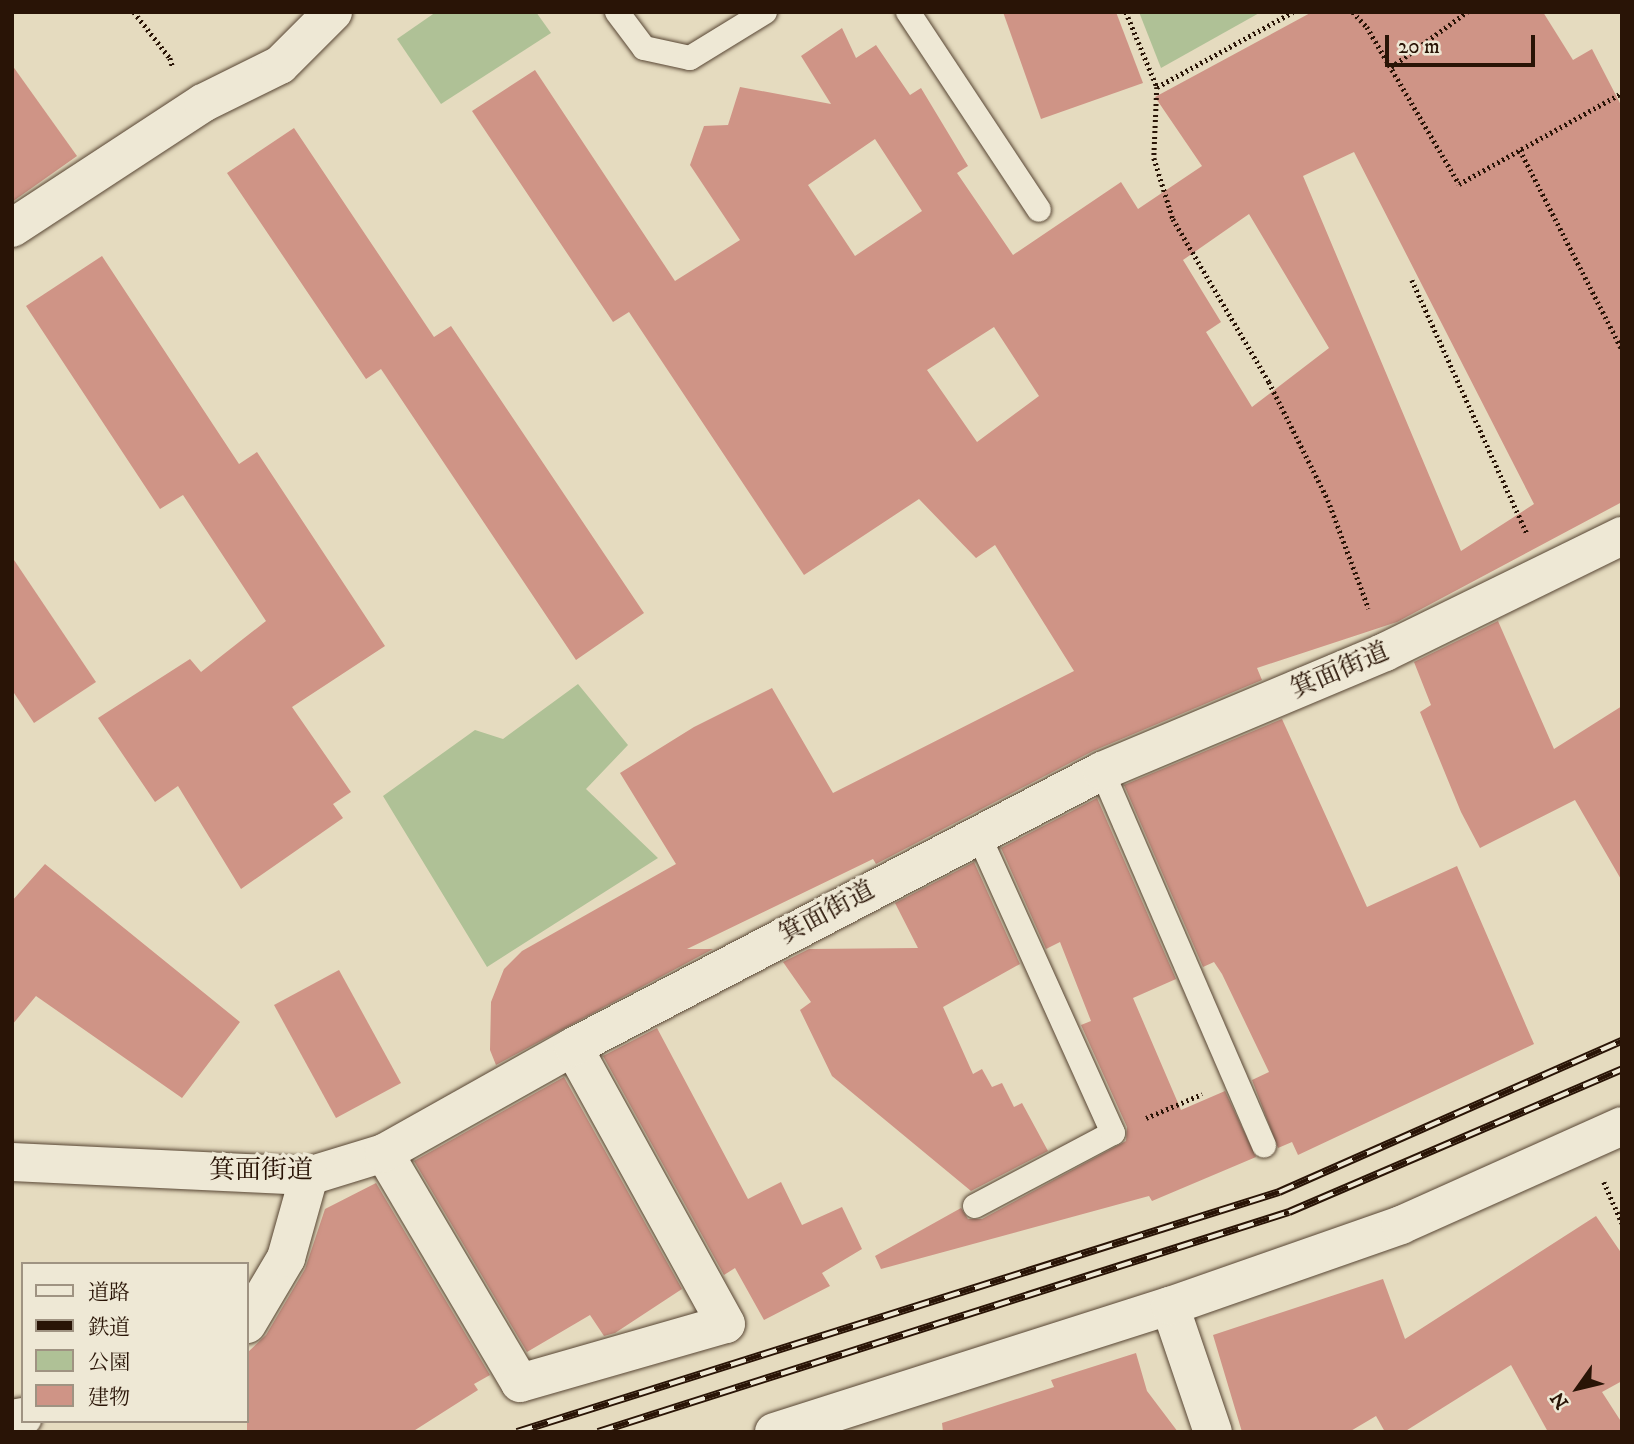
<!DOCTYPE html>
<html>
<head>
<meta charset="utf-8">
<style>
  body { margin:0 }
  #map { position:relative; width:1634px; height:1444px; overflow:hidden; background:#e5dbbf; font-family:"IM FELL DW Pica","Noto Serif JP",serif }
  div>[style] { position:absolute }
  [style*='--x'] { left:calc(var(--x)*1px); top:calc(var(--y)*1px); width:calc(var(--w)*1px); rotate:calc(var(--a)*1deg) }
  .green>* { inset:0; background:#afc196 }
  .building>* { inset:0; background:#cf9486 }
  .path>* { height:4.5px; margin-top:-2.25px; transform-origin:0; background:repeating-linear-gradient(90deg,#291406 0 2px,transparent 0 5.5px) }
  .roads { filter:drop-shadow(0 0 2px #584634) drop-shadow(0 0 2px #584634) }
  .lane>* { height:24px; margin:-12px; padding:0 12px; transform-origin:12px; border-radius:12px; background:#eee8d5 }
  .street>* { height:38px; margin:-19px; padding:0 19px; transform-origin:19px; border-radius:19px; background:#eee8d5 }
  .secondary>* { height:38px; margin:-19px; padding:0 19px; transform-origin:19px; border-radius:19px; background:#eee8d5 }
  .rail>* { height:8px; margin-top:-4px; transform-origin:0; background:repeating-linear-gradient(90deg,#eee8d5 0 16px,#291406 0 32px); box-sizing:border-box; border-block:2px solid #291406 }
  span { translate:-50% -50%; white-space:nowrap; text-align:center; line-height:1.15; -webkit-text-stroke:7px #eee8d5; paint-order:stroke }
  .street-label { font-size:26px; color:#291406 }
  .frame { position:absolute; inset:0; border:14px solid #291406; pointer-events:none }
  .legend { position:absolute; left:21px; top:1262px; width:228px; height:161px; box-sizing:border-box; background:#eee8d5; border:2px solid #9f9382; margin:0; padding:9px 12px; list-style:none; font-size:21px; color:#291406 }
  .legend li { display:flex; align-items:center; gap:14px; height:35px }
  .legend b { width:35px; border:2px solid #9f9382 }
  .north { position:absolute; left:1543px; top:1353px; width:70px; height:70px; -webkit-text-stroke:5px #eee8d5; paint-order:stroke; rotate:236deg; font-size:19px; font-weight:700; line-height:28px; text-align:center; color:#291406 }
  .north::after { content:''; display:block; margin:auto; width:24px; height:32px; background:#291406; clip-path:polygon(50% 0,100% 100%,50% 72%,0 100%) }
  .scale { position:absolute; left:1385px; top:35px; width:150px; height:32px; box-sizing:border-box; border:4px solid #291406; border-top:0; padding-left:9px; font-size:21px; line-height:24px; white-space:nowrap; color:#291406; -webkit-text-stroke:5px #eee8d5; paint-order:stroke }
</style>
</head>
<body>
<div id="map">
  <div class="green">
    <div style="clip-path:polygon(436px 12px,536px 12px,551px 33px,441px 104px,397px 39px)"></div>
    <div style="clip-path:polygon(1139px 12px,1261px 12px,1161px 68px)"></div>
    <div style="clip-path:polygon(578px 684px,628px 745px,586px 789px,658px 858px,487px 967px,383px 796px,475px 730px,503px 739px)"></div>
  </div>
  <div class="building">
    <div style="clip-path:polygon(1003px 12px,1116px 12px,1143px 83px,1041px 119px)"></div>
    <div style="clip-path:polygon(evenodd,1312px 12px,1543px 12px,1573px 60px,1592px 49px,1622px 107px,1622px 502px,1397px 622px,1257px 668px,1262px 680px,1093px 751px,876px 864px,873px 859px,687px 949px,713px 949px,496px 1065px,490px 1050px,491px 1002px,504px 969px,522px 951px,676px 864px,620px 773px,694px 727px,772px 688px,833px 793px,1074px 671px,995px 545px,976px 558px,919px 499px,804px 575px,629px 312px,613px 322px,472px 111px,535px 70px,675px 281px,740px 240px,690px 165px,704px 126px,728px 125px,740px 87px,831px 104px,801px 56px,842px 28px,856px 58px,876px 45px,910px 95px,921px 88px,968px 166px,957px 173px,1013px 255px,1121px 182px,1138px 209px,1202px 166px,1155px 97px,1312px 12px,875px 139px,922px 211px,855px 256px,808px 185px,875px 139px,1312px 12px,1354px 152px,1534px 504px,1461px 551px,1303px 176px,1354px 152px,1312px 12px,1249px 214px,1329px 348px,1252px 407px,1206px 332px,1221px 322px,1183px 260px,1249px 214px,1312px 12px,994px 327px,1039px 396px,977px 442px,927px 370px,994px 327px)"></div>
    <div style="clip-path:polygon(12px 65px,77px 156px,12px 202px)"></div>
    <div style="clip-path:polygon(294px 128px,434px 337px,451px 326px,644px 613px,576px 660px,381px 369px,366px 379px,227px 173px)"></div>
    <div style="clip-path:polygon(102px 256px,239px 464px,257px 452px,385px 646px,292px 707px,351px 792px,333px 804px,343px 818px,241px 889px,178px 786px,155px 802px,98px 718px,190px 659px,201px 672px,266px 621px,183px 495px,160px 509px,26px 306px)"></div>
    <div style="clip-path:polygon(12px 557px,96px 682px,34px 723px,12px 690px)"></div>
    <div style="clip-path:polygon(1498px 621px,1554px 749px,1622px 706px,1622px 881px,1575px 800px,1480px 848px,1461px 812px,1420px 712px,1431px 705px,1414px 662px)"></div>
    <div style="clip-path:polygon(1282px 719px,1367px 907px,1457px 866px,1534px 1044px,1298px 1155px,1292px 1142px,1278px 1148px,1252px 1080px,1269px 1072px,1222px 974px,1214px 962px,1203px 967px,1124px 785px)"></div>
    <div style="clip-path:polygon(1097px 798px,1176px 979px,1133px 998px,1181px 1110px,1225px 1091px,1256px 1157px,1152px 1201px,1149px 1196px,881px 1269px,875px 1256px,961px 1208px,968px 1219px,982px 1219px,1126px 1141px,1127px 1127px,1081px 1025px,1091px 1021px,1060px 942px,1046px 949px,1001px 848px)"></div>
    <div style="clip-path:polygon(974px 862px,1020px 964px,943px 1007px,973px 1074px,982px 1069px,992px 1087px,1002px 1083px,1014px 1107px,1022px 1103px,1048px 1151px,971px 1191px,832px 1076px,800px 1010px,811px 1002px,783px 962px,809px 949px,918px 948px,895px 903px)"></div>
    <div style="clip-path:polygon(45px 864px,240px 1022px,182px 1098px,36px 996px,12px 1025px,12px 901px)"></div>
    <div style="clip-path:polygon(339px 970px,401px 1083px,336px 1118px,274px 1005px)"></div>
    <div style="clip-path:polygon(657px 1028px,748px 1199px,781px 1182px,802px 1225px,842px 1207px,862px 1249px,822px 1273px,830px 1286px,764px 1320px,735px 1268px,724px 1275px,603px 1056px)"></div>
    <div style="clip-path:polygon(564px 1077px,682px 1289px,615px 1333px,604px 1336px,590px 1315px,527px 1352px,414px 1161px)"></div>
    <div style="clip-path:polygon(376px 1183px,490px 1375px,474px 1384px,478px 1390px,412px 1432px,247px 1432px,247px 1353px,266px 1335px,305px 1269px,325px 1209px)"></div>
    <div style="clip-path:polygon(1596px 1216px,1622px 1254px,1622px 1381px,1602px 1392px,1622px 1423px,1622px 1432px,1548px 1432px,1511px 1365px,1404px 1432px,1385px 1432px,1376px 1416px,1349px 1432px,1242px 1432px,1213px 1335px,1383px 1279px,1405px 1339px)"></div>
    <div style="clip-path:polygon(1136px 1353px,1147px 1391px,1178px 1432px,943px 1432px,942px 1423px,1054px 1387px,1051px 1380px)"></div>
  </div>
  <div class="path">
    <div style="--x:134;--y:12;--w:58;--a:52"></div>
    <div style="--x:170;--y:58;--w:10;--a:73"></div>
    <div style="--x:1126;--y:12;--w:81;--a:67.5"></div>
    <div style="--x:1157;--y:87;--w:71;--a:92.4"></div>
    <div style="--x:1154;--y:158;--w:64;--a:72.7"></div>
    <div style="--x:1173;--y:219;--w:189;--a:59.5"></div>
    <div style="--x:1269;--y:382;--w:132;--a:63.4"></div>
    <div style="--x:1328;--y:500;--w:116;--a:69.4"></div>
    <div style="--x:1353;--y:12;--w:21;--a:47"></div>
    <div style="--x:1367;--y:27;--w:182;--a:59.6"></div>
    <div style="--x:1459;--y:184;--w:187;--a:-29.2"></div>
    <div style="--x:1391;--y:67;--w:94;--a:-35.9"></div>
    <div style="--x:1157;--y:87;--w:155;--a:-28.9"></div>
    <div style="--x:1520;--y:150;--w:224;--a:62.9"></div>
    <div style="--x:1412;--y:280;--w:279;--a:65.6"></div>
    <div style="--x:1146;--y:1118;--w:61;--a:-23.2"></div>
    <div style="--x:1604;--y:1182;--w:45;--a:66.3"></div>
  </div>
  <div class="roads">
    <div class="lane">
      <div style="--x:617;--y:12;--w:45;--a:53.1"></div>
      <div style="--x:644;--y:48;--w:47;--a:12.3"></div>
      <div style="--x:690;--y:58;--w:88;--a:-31.5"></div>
      <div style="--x:908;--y:12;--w:237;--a:56.5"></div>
      <div style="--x:1102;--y:771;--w:408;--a:66.6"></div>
      <div style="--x:975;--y:1206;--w:156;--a:-27.9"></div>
      <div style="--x:1113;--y:1133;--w:328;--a:-114.3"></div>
    </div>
    <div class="street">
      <div style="--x:12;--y:228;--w:228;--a:-33.2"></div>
      <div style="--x:203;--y:103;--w:86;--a:-26.3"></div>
      <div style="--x:280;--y:65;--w:75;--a:-45"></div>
      <div style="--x:384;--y:1153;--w:267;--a:59.4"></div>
      <div style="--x:520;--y:1383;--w:214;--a:-16"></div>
      <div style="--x:726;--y:1324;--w:316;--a:-118.9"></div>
      <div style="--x:12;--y:1162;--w:297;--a:2.7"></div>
      <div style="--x:309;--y:1176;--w:78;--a:-17"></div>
      <div style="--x:384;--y:1153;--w:217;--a:-29.3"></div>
      <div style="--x:573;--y:1047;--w:597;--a:-27.55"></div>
      <div style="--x:1102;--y:771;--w:307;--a:-22.8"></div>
      <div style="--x:1385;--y:652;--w:264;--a:-26.1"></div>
      <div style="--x:1170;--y:1306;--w:133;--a:71.2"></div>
      <div style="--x:247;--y:1324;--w:77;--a:-59.4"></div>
      <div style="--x:286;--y:1258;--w:85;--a:-74.3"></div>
      <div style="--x:12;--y:1419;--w:11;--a:-10"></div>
    </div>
    <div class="secondary">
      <div style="--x:774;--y:1432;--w:416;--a:-17.7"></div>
      <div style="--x:1170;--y:1306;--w:245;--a:-19.3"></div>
      <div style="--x:1401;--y:1225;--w:242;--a:-24.1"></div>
    </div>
  </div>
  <div class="rail">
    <div style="--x:517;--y:1432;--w:799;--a:-17.48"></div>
    <div style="--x:1279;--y:1192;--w:375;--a:-23.8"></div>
    <div style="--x:598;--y:1432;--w:725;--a:-17.66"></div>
    <div style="--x:1289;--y:1212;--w:362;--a:-23.2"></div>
  </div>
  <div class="street-label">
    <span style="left:1340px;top:671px;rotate:-23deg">箕面街道</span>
    <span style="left:827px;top:913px;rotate:-28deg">箕面街道</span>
    <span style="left:261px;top:1171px">箕面街道</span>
  </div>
  <div class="frame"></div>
  <ul class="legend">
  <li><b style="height:9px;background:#eee8d5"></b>道路</li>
  <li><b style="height:9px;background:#291406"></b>鉄道</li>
  <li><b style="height:19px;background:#afc196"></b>公園</li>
  <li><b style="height:19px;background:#cf9486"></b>建物</li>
  </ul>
  <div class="north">N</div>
  <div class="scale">20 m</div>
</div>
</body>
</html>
